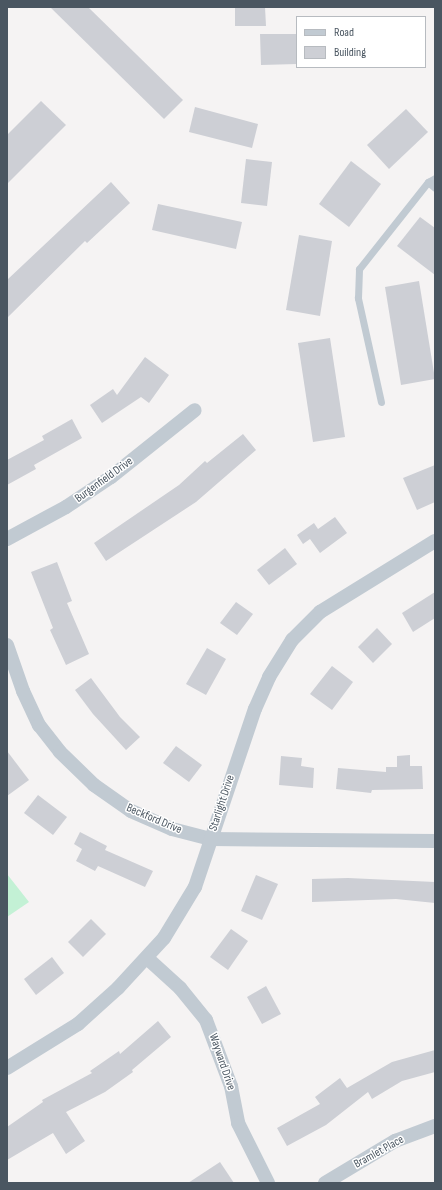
<!DOCTYPE html>
<html>
<head>
<meta charset="utf-8">
<style>
  body { margin:0 }
  #map { position:relative; width:442px; height:1190px; overflow:hidden; background:#f5f3f3; font-family:"Sofia Sans Condensed",sans-serif }
  div>[style] { position:absolute }
  [style*='--x'] { left:calc(var(--x)*1px); top:calc(var(--y)*1px); width:calc(var(--w)*1px); rotate:calc(var(--a)*1deg) }
  .green>* { inset:0; background:#c3f1d5 }
  .building>* { inset:0; background:#cdcfd5 }
  .lane>* { height:7px; margin:-3.5px; padding:0 3.5px; transform-origin:3.5px; border-radius:3.5px; background:#c1cad2 }
  .street>* { height:14px; margin:-7px; padding:0 7px; transform-origin:7px; border-radius:7px; background:#c1cad2 }
  span { translate:-50% -50%; white-space:nowrap; text-align:center; line-height:1.15; -webkit-text-stroke:3px #fff; paint-order:stroke }
  .street-label { font-size:12px; color:#4a5661 }
  .frame { position:absolute; inset:0; border:8px solid #4a5661; pointer-events:none }
  .legend { position:absolute; left:296px; top:16px; width:130px; height:52px; box-sizing:border-box; background:#fff; border:1px solid #b7bbc0; margin:0; padding:5px 7px; list-style:none; font-size:12px; color:#4a5661 }
  .legend li { display:flex; align-items:center; gap:8px; height:20px }
  .legend b { width:20px; border:1px solid #b7bbc0 }
</style>
</head>
<body>
<div id="map">
  <div class="green">
    <div style="clip-path:polygon(7px 874px,29px 902px,7px 917px)"></div>
  </div>
  <div class="building">
    <div style="clip-path:polygon(50px 7px,88px 7px,183px 100px,164px 119px)"></div>
    <div style="clip-path:polygon(235px 7px,265px 7px,266px 26px,235px 26px)"></div>
    <div style="clip-path:polygon(260px 34px,297px 34px,297px 64px,261px 65px)"></div>
    <div style="clip-path:polygon(41px 101px,66px 125px,7px 184px,7px 135px)"></div>
    <div style="clip-path:polygon(195px 107px,258px 124px,252px 148px,189px 132px)"></div>
    <div style="clip-path:polygon(406px 109px,428px 132px,389px 169px,367px 145px)"></div>
    <div style="clip-path:polygon(246px 159px,272px 162px,267px 206px,241px 203px)"></div>
    <div style="clip-path:polygon(351px 161px,381px 184px,349px 227px,319px 204px)"></div>
    <div style="clip-path:polygon(111px 182px,130px 203px,87px 243px,85px 241px,7px 318px,7px 280px)"></div>
    <div style="clip-path:polygon(158px 204px,242px 222px,236px 249px,152px 230px)"></div>
    <div style="clip-path:polygon(420px 217px,435px 228px,435px 275px,397px 246px)"></div>
    <div style="clip-path:polygon(299px 235px,332px 241px,320px 316px,286px 310px)"></div>
    <div style="clip-path:polygon(419px 281px,435px 379px,401px 385px,385px 287px)"></div>
    <div style="clip-path:polygon(330px 338px,345px 437px,313px 442px,298px 343px)"></div>
    <div style="clip-path:polygon(145px 357px,169px 375px,149px 403px,141px 397px,102px 423px,90px 405px,113px 389px,117px 395px)"></div>
    <div style="clip-path:polygon(72px 419px,82px 438px,34px 465px,36px 469px,7px 485px,7px 460px,44px 440px,42px 436px)"></div>
    <div style="clip-path:polygon(243px 434px,256px 450px,196px 502px,106px 561px,94px 543px,179px 485px,205px 461px,207px 463px)"></div>
    <div style="clip-path:polygon(435px 465px,435px 502px,417px 510px,403px 478px)"></div>
    <div style="clip-path:polygon(335px 517px,347px 533px,320px 553px,310px 539px,303px 544px,297px 535px,314px 523px,318px 529px)"></div>
    <div style="clip-path:polygon(285px 548px,297px 564px,269px 585px,257px 570px)"></div>
    <div style="clip-path:polygon(57px 562px,72px 601px,67px 603px,89px 654px,66px 665px,50px 630px,53px 628px,31px 572px)"></div>
    <div style="clip-path:polygon(435px 592px,435px 618px,413px 632px,402px 613px)"></div>
    <div style="clip-path:polygon(236px 602px,253px 614px,237px 635px,220px 623px)"></div>
    <div style="clip-path:polygon(377px 628px,392px 644px,373px 663px,358px 647px)"></div>
    <div style="clip-path:polygon(207px 648px,226px 659px,206px 695px,186px 684px)"></div>
    <div style="clip-path:polygon(332px 666px,353px 682px,332px 710px,310px 694px)"></div>
    <div style="clip-path:polygon(91px 678px,120px 717px,140px 737px,126px 750px,93px 714px,75px 690px)"></div>
    <div style="clip-path:polygon(176px 746px,202px 765px,189px 782px,163px 763px)"></div>
    <div style="clip-path:polygon(7px 751px,29px 780px,7px 796px)"></div>
    <div style="clip-path:polygon(410px 755px,410px 766px,422px 766px,423px 789px,372px 790px,371px 793px,336px 789px,338px 768px,386px 772px,386px 767px,397px 767px,397px 756px)"></div>
    <div style="clip-path:polygon(281px 756px,302px 758px,301px 766px,314px 768px,313px 788px,279px 785px)"></div>
    <div style="clip-path:polygon(38px 795px,67px 817px,53px 835px,24px 813px)"></div>
    <div style="clip-path:polygon(80px 832px,107px 846px,105px 850px,153px 871px,145px 887px,98px 866px,95px 871px,76px 861px,82px 849px,74px 844px)"></div>
    <div style="clip-path:polygon(256px 875px,278px 884px,262px 920px,241px 911px)"></div>
    <div style="clip-path:polygon(348px 878px,435px 882px,435px 903px,396px 899px,312px 902px,312px 879px)"></div>
    <div style="clip-path:polygon(91px 919px,106px 934px,83px 957px,68px 942px)"></div>
    <div style="clip-path:polygon(231px 929px,248px 941px,228px 970px,210px 957px)"></div>
    <div style="clip-path:polygon(52px 957px,64px 973px,36px 995px,24px 979px)"></div>
    <div style="clip-path:polygon(266px 986px,281px 1014px,262px 1024px,247px 997px)"></div>
    <div style="clip-path:polygon(158px 1021px,171px 1037px,132px 1070px,133px 1072px,105px 1092px,66px 1112px,85px 1141px,66px 1154px,53px 1133px,7px 1160px,7px 1127px,43px 1102px,42px 1100px,92px 1073px,90px 1071px,119px 1051px,120px 1054px)"></div>
    <div style="clip-path:polygon(435px 1050px,435px 1072px,402px 1081px,372px 1099px,368px 1092px,326px 1125px,287px 1146px,277px 1128px,320px 1104px,315px 1097px,340px 1078px,347px 1088px,392px 1062px)"></div>
    <div style="clip-path:polygon(220px 1162px,234px 1183px,188px 1183px)"></div>
  </div>
  <div class="lane">
    <div style="--x:428;--y:182;--w:9;--a:41"></div>
    <div style="--x:381;--y:402;--w:107;--a:-102.5"></div>
    <div style="--x:358;--y:298;--w:29;--a:-88"></div>
    <div style="--x:359;--y:269;--w:111;--a:-51.6"></div>
    <div style="--x:428;--y:182;--w:8;--a:-30"></div>
  </div>
  <div class="street">
    <div style="--x:7;--y:539;--w:67;--a:-28.5"></div>
    <div style="--x:66;--y:507;--w:54;--a:-33.7"></div>
    <div style="--x:111;--y:477;--w:107;--a:-38.6"></div>
    <div style="--x:7;--y:645;--w:49;--a:70.8"></div>
    <div style="--x:23;--y:691;--w:38;--a:65"></div>
    <div style="--x:39;--y:725;--w:34;--a:52"></div>
    <div style="--x:60;--y:752;--w:47;--a:44.1"></div>
    <div style="--x:94;--y:785;--w:45;--a:35.1"></div>
    <div style="--x:131;--y:811;--w:45;--a:23.7"></div>
    <div style="--x:172;--y:829;--w:40;--a:14.4"></div>
    <div style="--x:211;--y:839;--w:224;--a:0.5"></div>
    <div style="--x:147;--y:958;--w:45;--a:42.3"></div>
    <div style="--x:180;--y:988;--w:41;--a:50.9"></div>
    <div style="--x:206;--y:1020;--w:71;--a:69.3"></div>
    <div style="--x:231;--y:1086;--w:38;--a:79"></div>
    <div style="--x:238;--y:1123;--w:67;--a:63.4"></div>
    <div style="--x:7;--y:1068;--w:84;--a:-31.8"></div>
    <div style="--x:78;--y:1024;--w:54;--a:-42"></div>
    <div style="--x:118;--y:988;--w:68;--a:-47.4"></div>
    <div style="--x:164;--y:938;--w:60;--a:-58.7"></div>
    <div style="--x:195;--y:887;--w:188;--a:-71.4"></div>
    <div style="--x:255;--y:709;--w:35;--a:-66"></div>
    <div style="--x:269;--y:677;--w:44;--a:-58.1"></div>
    <div style="--x:292;--y:640;--w:40;--a:-45"></div>
    <div style="--x:320;--y:612;--w:135;--a:-31.7"></div>
    <div style="--x:325;--y:1183;--w:82;--a:-31"></div>
    <div style="--x:395;--y:1141;--w:43;--a:-20.6"></div>
  </div>
  <div class="street-label">
    <span style="left:104px;top:480px;rotate:-36deg">Burgenfield Drive</span>
    <span style="left:222px;top:803px;rotate:-72deg">Starlight Drive</span>
    <span style="left:154px;top:819px;rotate:23deg">Beckford Drive</span>
    <span style="left:222px;top:1062px;rotate:71deg">Wayward Drive</span>
    <span style="left:379px;top:1152px;rotate:-29deg">Bramlet Place</span>
  </div>
  <div class="frame"></div>
  <ul class="legend">
  <li><b style="height:5px;background:#c1cad2"></b>Road</li>
  <li><b style="height:11px;background:#cdcfd5"></b>Building</li>
  </ul>
</div>
</body>
</html>
